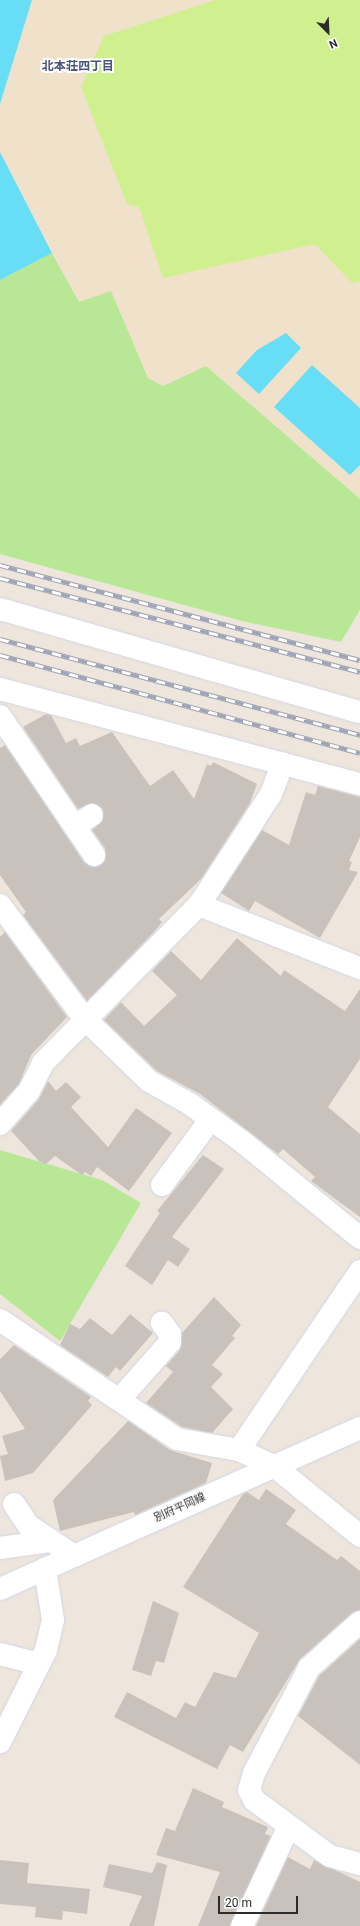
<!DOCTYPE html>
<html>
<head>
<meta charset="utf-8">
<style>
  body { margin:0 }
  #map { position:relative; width:360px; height:1926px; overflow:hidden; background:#eee5dc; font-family:Roboto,"Noto Sans JP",sans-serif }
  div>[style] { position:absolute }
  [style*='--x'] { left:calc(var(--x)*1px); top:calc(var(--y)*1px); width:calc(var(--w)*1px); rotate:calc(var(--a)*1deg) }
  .education>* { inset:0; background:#f0e1ca }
  .green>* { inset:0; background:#b8e895 }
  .pitch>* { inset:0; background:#d0f090 }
  .water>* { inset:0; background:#68ddf6 }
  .building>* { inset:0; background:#c9c2bc }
  .roads { filter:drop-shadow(0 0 1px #d1d7e5) drop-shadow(0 0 1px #d1d7e5) }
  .street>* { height:22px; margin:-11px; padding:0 11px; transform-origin:11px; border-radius:11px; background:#fff }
  .secondary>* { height:22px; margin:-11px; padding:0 11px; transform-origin:11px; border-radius:11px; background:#fff }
  .rail>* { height:4.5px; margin-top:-2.25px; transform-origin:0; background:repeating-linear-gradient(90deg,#fff 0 9px,#9ea4b6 0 18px); box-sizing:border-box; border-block:1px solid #9ea4b6 }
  span { translate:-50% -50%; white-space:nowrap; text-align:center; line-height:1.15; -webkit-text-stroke:4px #fff; paint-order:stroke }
  .street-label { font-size:11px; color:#2b2b2b }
  .neighbourhood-label { font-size:12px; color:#48577f; font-weight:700 }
  .north { position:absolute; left:308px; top:12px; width:40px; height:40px; -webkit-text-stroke:3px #fff; paint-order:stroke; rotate:156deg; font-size:11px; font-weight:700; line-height:16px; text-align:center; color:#2b2b2b }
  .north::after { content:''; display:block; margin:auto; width:14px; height:18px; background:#2b2b2b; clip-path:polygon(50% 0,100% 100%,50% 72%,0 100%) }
  .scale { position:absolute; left:218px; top:1896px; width:80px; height:18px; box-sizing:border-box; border:2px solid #2b2b2b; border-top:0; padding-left:5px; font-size:12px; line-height:14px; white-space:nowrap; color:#2b2b2b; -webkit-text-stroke:3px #fff; paint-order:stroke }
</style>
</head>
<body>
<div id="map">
  <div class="education">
    <div style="clip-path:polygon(32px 0,360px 0,360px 499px,206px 366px,163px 386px,148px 378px,111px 291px,79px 302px,0 152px,0 104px)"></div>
  </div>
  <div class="green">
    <div style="clip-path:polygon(52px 253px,79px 302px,111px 291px,148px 378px,163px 386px,206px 366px,360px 499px,360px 610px,341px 642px,242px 621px,0 554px,0 280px)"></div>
    <div style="clip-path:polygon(0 1150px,102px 1180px,141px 1203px,60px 1341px,0 1294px)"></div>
  </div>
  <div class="pitch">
    <div style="clip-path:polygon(215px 0,360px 0,360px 281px,352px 283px,315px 244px,163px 278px,139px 207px,127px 204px,81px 87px,104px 36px)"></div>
  </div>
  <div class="water">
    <div style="clip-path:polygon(0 0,32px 0,0 104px)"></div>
    <div style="clip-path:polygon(0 152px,52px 253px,0 280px)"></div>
    <div style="clip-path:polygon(286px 333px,301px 348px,259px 394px,236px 373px,257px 350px)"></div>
    <div style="clip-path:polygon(312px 365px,360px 408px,360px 465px,350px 475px,274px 407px)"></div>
  </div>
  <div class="building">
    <div style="clip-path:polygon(46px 714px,51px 715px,66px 743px,76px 738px,80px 746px,112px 732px,150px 786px,173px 770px,194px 799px,207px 764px,211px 766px,213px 762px,257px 784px,249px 805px,201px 879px,159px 919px,162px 922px,153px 933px,87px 1001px,23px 915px,26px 912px,0 875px,0 748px,5px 745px,84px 862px,95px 867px,105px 860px,105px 848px,92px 830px,103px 820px,103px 809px,92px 803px,78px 809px,23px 727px)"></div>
    <div style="clip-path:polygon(318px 786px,360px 797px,360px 837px,349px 861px,352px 862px,349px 870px,358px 872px,320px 938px,255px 901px,249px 911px,221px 893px,262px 830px,289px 845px,306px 792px,315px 795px)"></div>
    <div style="clip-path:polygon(5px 932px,67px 1017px,31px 1055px,19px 1084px,0 1105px,0 937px)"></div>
    <div style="clip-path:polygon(237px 938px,281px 976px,284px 970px,345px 1011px,360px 989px,360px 1059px,328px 1107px,360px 1134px,360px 1217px,311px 1181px,315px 1177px,283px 1149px,278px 1154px,200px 1094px,157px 1071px,104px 1020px,121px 1002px,144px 1026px,177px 995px,152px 971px,171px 951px,201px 980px)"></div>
    <div style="clip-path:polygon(48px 1081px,56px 1091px,66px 1082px,81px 1097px,71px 1107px,108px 1147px,136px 1108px,172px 1133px,129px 1191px,97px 1167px,91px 1176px,85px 1172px,82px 1175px,55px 1156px,46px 1164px,39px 1161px,11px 1131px,39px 1099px)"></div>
    <div style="clip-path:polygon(203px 1155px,224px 1169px,172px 1237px,190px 1249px,178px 1267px,168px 1260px,152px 1285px,125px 1266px,160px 1213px,157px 1211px)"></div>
    <div style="clip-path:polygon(214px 1297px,241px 1325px,232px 1336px,235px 1338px,212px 1365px,223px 1374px,211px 1387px,233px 1409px,212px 1433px,182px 1427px,146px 1403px,173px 1372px,166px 1366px,180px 1350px,182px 1333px)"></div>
    <div style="clip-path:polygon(130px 1314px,153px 1333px,120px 1371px,116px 1367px,108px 1377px,60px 1345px,70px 1324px,80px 1329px,90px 1318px,112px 1335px)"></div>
    <div style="clip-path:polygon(14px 1345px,91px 1397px,88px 1401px,92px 1405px,33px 1473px,5px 1481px,0 1456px,8px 1454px,2px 1436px,25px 1429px,0 1391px,0 1359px)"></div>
    <div style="clip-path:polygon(128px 1421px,170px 1450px,212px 1463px,206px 1483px,135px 1515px,134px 1512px,60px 1531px,53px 1500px)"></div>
    <div style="clip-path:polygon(266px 1489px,296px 1510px,286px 1524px,337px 1560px,341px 1556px,360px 1571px,360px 1610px,352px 1613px,300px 1659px,243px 1752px,230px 1745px,217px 1769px,114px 1717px,127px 1692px,176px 1718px,185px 1702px,195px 1707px,214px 1672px,236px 1678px,259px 1633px,183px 1587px,243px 1494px,247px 1492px,259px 1500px)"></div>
    <div style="clip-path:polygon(153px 1601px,179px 1613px,164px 1663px,156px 1661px,151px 1676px,132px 1670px)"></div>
    <div style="clip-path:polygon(360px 1639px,360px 1765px,298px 1716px,319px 1676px)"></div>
    <div style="clip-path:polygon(193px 1788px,224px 1802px,222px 1807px,268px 1827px,265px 1834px,271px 1836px,230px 1926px,198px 1926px,220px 1872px,156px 1855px,166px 1828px,175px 1831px)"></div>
    <div style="clip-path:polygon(288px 1857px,310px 1869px,314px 1860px,360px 1882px,360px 1926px,256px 1926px)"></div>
    <div style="clip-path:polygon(0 1860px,29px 1863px,27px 1883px,90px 1889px,87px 1914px,63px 1911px,62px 1920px,35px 1917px,36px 1907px,0 1904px)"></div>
    <div style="clip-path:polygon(157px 1862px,167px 1865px,154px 1926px,129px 1926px,142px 1896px,103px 1887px,109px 1864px,152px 1873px)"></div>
  </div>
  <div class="roads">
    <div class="street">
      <div style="--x:0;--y:609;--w:374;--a:16"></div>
      <div style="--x:0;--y:689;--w:372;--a:14.8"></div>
      <div style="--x:0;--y:716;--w:168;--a:55.9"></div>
      <div style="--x:75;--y:826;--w:20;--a:-33"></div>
      <div style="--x:0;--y:905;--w:141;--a:53.4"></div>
      <div style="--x:84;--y:1018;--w:91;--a:44.1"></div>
      <div style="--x:149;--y:1081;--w:47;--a:29.3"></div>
      <div style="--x:190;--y:1104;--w:67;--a:35.8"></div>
      <div style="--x:244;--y:1143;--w:150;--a:39.3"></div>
      <div style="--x:199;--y:905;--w:173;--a:21.4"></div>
      <div style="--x:0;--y:1124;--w:44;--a:-48.7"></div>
      <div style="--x:29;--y:1091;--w:31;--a:-63"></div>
      <div style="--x:43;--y:1063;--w:222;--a:-45.4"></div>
      <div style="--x:199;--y:905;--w:132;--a:-57"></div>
      <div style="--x:271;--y:794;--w:33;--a:-69"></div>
      <div style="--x:162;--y:1185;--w:82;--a:-53.4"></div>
      <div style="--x:0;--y:1320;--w:213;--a:33.9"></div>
      <div style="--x:177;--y:1439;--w:63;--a:10.1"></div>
      <div style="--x:239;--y:1450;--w:38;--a:25"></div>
      <div style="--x:274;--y:1466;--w:111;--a:39.1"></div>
      <div style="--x:119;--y:1400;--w:77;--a:-48.7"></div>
      <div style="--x:170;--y:1342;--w:8;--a:-90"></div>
      <div style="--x:170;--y:1334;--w:14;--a:-126"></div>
      <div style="--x:239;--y:1450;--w:216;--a:-55.9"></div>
      <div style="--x:14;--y:1504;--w:27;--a:56"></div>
      <div style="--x:29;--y:1526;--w:54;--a:33.7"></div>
      <div style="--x:0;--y:1548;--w:50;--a:-8"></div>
      <div style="--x:360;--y:1622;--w:69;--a:138"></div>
      <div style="--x:309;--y:1668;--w:119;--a:117.6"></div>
      <div style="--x:254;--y:1773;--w:18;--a:106"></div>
      <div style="--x:249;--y:1790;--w:11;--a:63"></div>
      <div style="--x:254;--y:1800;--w:94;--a:36.4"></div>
      <div style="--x:330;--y:1856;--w:31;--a:15"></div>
      <div style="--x:0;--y:1654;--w:40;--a:14.4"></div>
      <div style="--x:0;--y:1742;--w:103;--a:-63.4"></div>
      <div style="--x:46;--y:1650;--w:31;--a:-77"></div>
      <div style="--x:53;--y:1620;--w:52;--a:-98.9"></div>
      <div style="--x:242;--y:1926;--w:110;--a:-64.8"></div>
    </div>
    <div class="secondary">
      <div style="--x:0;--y:1589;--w:394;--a:-24.1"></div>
    </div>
  </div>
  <div class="rail">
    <div style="--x:0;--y:565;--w:372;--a:14.8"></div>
    <div style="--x:0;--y:578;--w:372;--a:14.6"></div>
    <div style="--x:0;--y:639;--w:373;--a:14.9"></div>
    <div style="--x:0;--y:655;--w:373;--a:15.2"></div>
  </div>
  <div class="street-label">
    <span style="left:180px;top:1508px;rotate:-24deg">別府平岡線</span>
  </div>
  <div class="neighbourhood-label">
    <span style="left:78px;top:67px">北本荘四丁目</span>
  </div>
  <div class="north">N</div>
  <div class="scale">20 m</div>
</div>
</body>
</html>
